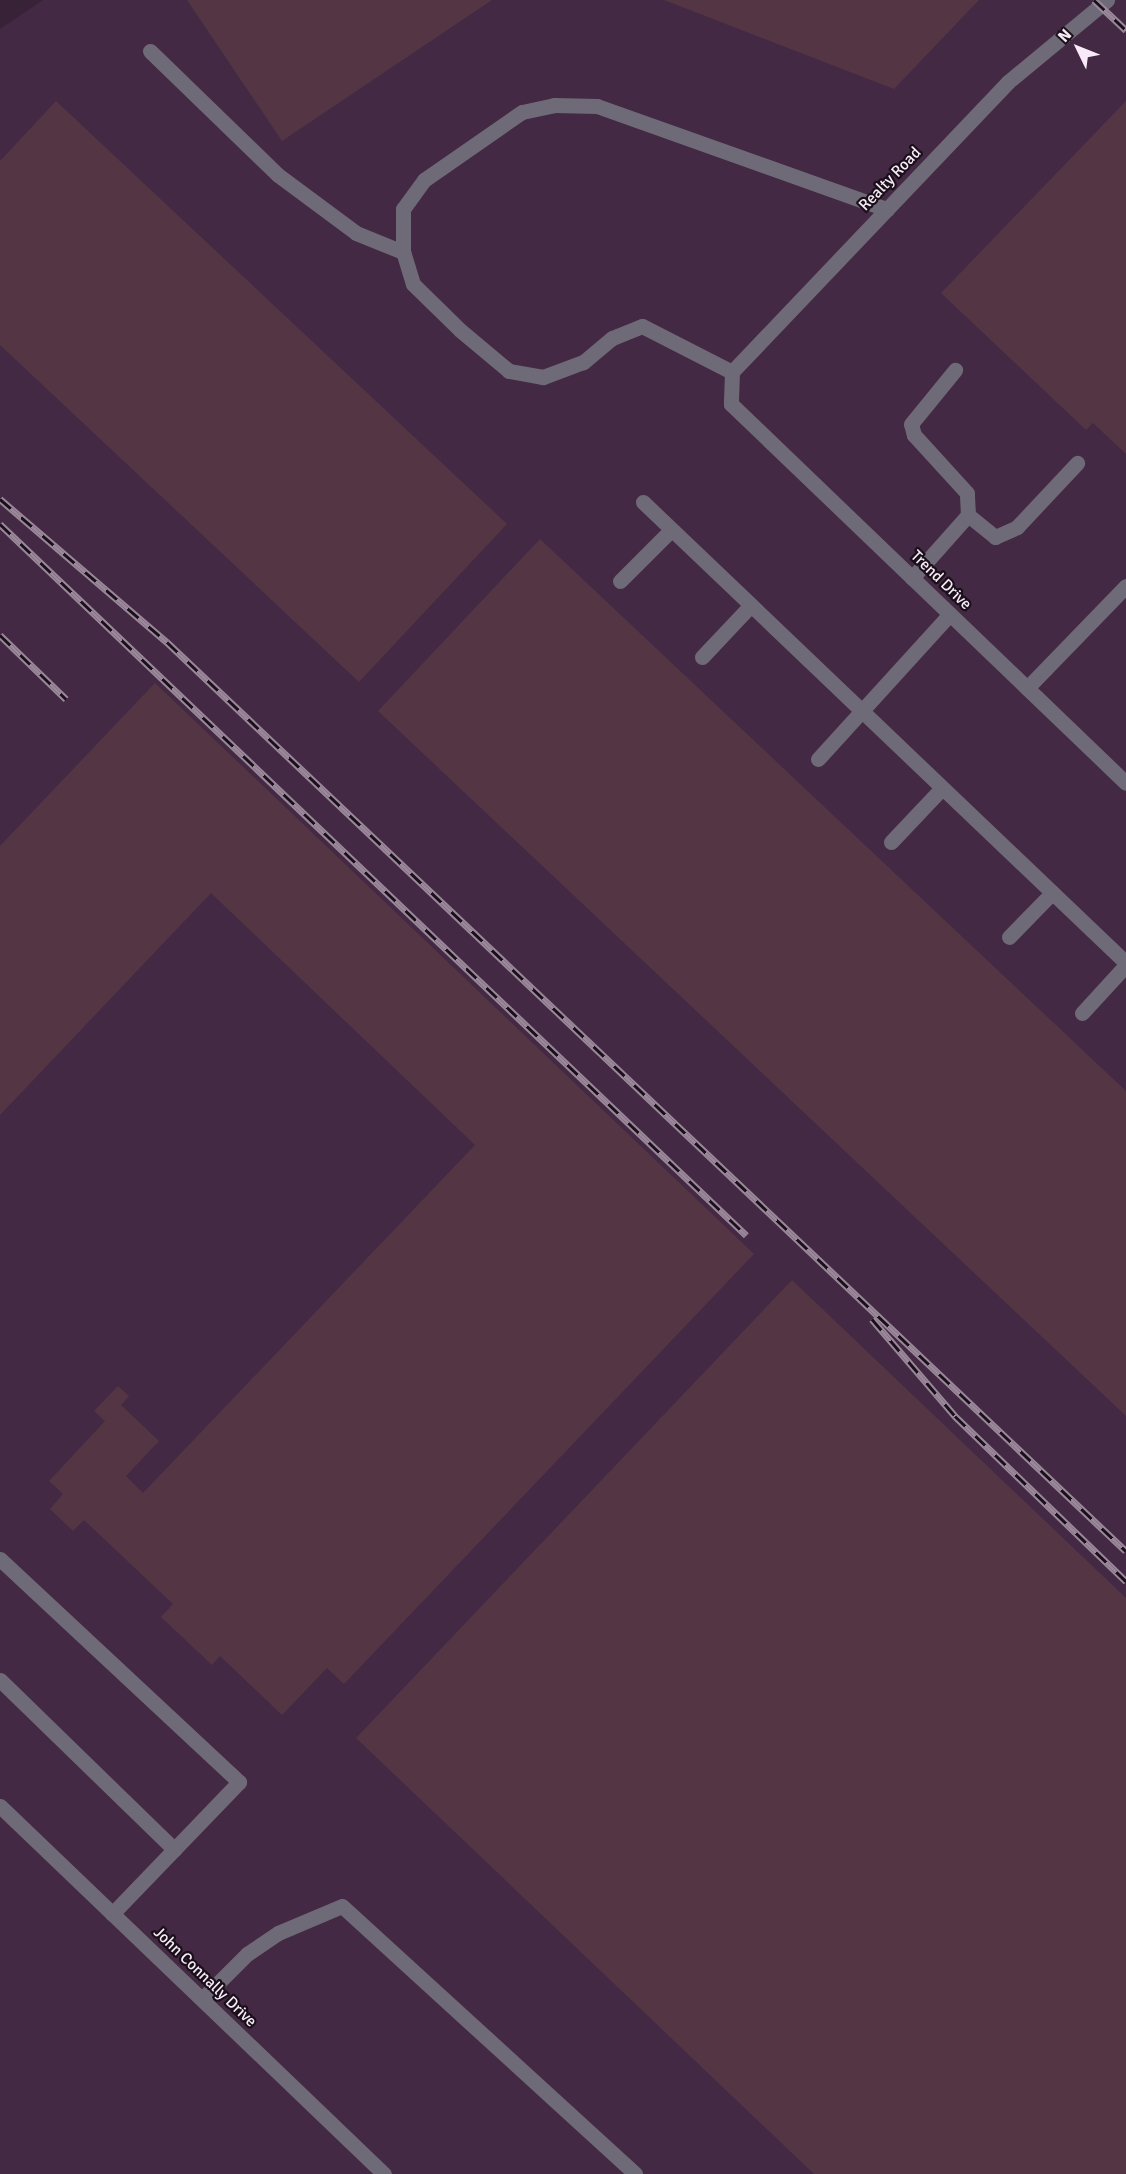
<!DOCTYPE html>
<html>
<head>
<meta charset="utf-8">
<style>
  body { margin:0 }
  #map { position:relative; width:1126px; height:2174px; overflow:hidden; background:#382238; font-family:Signika,sans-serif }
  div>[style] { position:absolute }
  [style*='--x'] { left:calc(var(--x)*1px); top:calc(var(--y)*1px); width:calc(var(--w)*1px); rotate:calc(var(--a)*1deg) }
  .built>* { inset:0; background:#442944 }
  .building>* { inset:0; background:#543544 }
  .service>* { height:15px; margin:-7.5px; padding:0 7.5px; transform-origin:7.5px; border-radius:7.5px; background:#6f6a77 }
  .minor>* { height:15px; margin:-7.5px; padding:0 7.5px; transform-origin:7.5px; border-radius:7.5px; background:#6f6a77 }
  .rail>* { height:7px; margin-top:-3.5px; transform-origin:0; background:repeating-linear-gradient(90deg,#191019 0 14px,#9a889a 0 28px); box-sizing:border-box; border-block:2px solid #9a889a }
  span { translate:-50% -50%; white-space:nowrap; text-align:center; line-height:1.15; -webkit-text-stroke:4.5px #191019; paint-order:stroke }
  .street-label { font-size:16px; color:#f8eaf8 }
  .north { position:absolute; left:1048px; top:18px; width:60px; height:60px; -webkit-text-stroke:4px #191019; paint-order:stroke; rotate:313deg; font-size:16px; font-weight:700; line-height:24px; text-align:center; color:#f8eaf8 }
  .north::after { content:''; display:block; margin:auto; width:21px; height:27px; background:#f8eaf8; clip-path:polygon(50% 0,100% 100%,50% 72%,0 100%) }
</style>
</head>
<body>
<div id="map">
  <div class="built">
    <div style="clip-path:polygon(43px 0,1126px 0,1126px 2174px,0 2174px,0 29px)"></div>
  </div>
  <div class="building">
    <div style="clip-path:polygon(187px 0,492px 0,282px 141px)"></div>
    <div style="clip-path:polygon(664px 0,979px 0,894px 89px)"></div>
    <div style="clip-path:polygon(56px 101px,507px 524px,359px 682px,0 345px,0 161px)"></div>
    <div style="clip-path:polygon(1126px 101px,1126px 454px,1093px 423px,1086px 430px,941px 293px)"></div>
    <div style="clip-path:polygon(540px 539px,1126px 1091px,1126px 1416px,378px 711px)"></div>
    <div style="clip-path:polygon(155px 683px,754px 1254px,344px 1684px,327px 1668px,282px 1715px,220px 1656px,212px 1665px,161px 1617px,173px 1604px,84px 1520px,73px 1531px,50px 1509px,63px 1494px,49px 1481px,105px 1421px,94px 1411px,118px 1386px,129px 1396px,121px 1405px,159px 1441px,126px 1476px,143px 1493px,475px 1145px,211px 893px,0 1115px,0 846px)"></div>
    <div style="clip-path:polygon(792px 1280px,1126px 1598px,1126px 2174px,814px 2174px,356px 1738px)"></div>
  </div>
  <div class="service">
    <div style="--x:150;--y:51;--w:178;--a:44.1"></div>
    <div style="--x:278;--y:175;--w:97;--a:36.6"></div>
    <div style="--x:356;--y:233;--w:51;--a:22"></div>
    <div style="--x:732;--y:372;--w:101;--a:-152.9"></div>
    <div style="--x:642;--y:326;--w:32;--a:158"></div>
    <div style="--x:612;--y:338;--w:38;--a:140"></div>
    <div style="--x:583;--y:362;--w:43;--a:159.4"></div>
    <div style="--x:543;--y:377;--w:35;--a:-170"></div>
    <div style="--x:509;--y:371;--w:64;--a:-140.1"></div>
    <div style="--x:460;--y:330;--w:66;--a:-135.6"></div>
    <div style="--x:413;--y:284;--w:34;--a:-107"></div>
    <div style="--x:403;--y:252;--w:43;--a:-90"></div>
    <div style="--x:403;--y:209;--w:36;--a:-54"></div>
    <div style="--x:424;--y:180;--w:119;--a:-34.8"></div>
    <div style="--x:522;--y:112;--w:33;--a:-12"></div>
    <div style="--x:554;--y:105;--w:43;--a:1.3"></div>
    <div style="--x:597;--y:106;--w:308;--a:19.6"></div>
    <div style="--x:643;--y:502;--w:668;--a:43.66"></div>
    <div style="--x:968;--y:515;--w:35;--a:39"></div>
    <div style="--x:995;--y:537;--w:24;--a:-24"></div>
    <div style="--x:1017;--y:527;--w:88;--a:-46.8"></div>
    <div style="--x:912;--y:578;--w:84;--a:-48.4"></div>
    <div style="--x:968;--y:515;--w:22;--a:-93"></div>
    <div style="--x:967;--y:493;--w:79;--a:-132.4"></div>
    <div style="--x:914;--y:435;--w:11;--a:-105"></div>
    <div style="--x:911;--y:424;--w:70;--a:-50.8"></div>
    <div style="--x:620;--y:581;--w:72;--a:-45"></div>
    <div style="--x:702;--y:657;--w:70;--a:-46.7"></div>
    <div style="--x:1027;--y:688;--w:142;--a:-45.9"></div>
    <div style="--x:818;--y:759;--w:196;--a:-47.7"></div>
    <div style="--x:891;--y:842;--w:74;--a:-46.6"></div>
    <div style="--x:1009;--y:937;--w:62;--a:-45.7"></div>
    <div style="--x:1082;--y:1013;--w:65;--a:-47.5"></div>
    <div style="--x:0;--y:1559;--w:327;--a:43"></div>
    <div style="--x:239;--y:1782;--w:183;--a:133.9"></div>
    <div style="--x:0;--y:1680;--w:243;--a:44.2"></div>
    <div style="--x:202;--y:1999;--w:64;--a:-45"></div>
    <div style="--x:247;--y:1954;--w:37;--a:-34"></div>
    <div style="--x:278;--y:1933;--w:69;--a:-22.9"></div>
    <div style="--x:342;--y:1906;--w:397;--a:42.4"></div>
  </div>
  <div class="minor">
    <div style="--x:1107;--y:0;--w:129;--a:140.4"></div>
    <div style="--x:1008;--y:82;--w:400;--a:133.6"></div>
    <div style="--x:732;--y:372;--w:32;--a:92"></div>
    <div style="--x:731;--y:404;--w:547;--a:43.82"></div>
    <div style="--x:0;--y:1806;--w:532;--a:43.78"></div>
  </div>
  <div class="rail">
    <div style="--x:1094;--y:0;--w:44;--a:43.2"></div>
    <div style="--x:0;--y:499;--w:220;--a:40.6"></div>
    <div style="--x:167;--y:642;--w:1321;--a:43.47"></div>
    <div style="--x:0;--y:524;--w:1031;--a:43.62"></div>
    <div style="--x:0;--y:635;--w:92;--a:44.1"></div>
    <div style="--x:872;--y:1319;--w:128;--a:49.4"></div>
    <div style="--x:955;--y:1416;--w:238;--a:44"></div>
  </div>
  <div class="street-label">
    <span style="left:890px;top:179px;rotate:-46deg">Realty Road</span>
    <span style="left:941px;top:580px;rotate:44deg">Trend Drive</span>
    <span style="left:205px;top:1977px;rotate:44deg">John Connally Drive</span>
  </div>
  <div class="north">N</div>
</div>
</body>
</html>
